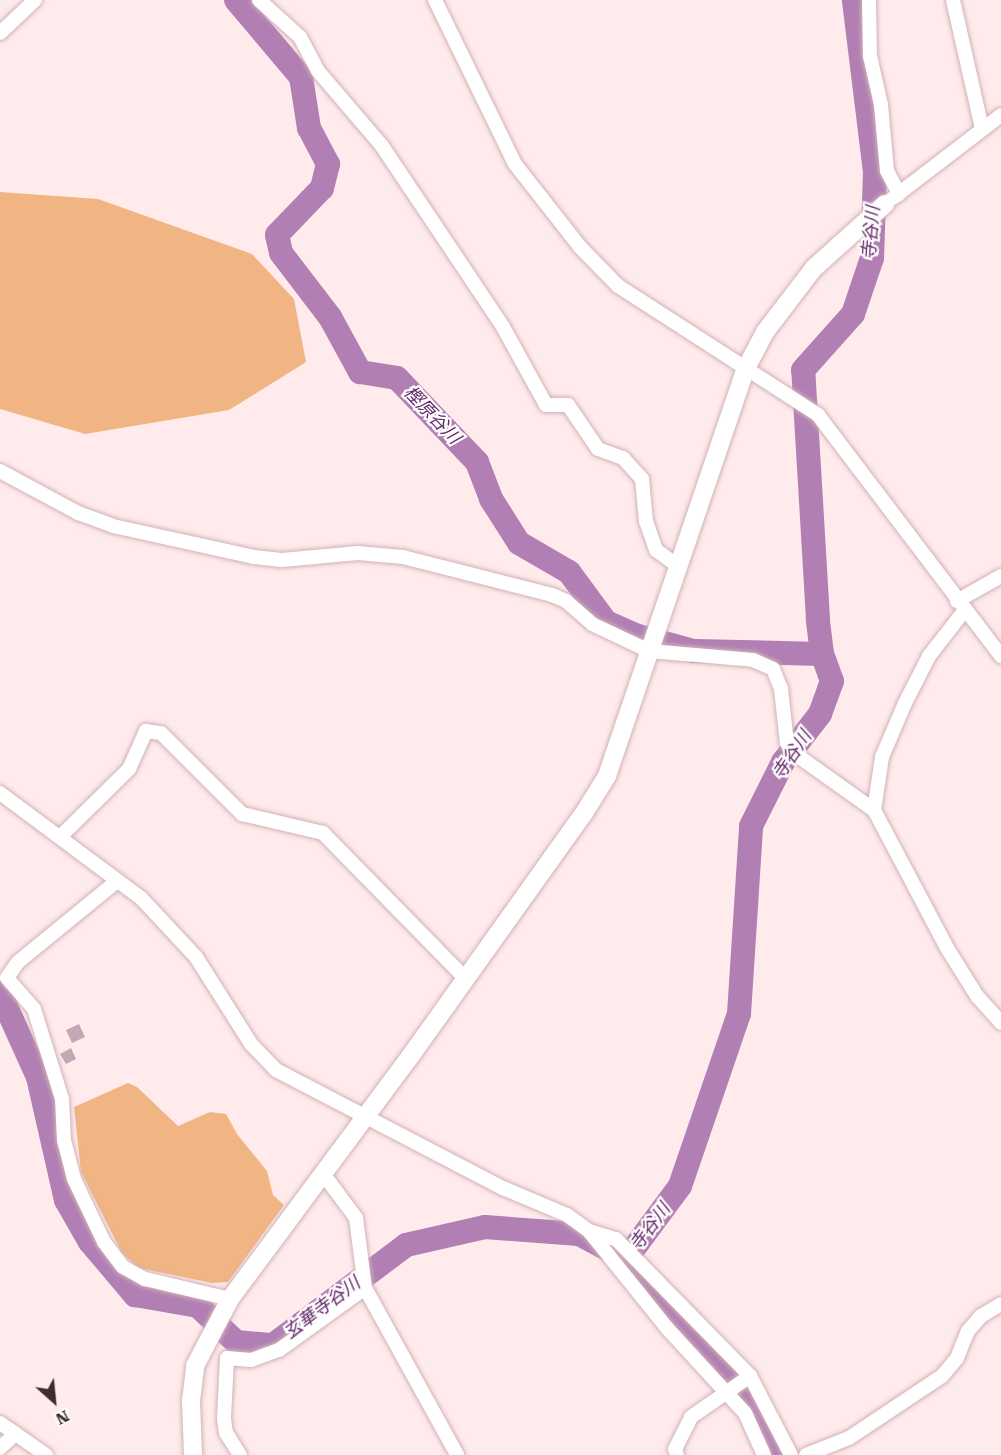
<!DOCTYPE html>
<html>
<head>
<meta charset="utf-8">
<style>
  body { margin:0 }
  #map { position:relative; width:1001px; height:1455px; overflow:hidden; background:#ffebec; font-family:"Roboto Serif","Noto Sans JP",serif }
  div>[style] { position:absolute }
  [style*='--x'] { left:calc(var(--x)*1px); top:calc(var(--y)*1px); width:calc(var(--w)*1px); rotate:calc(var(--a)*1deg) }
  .green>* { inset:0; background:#f1b584 }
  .river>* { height:24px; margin:-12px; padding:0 12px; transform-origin:12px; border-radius:12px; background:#b17fb4 }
  .building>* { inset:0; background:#c3a7b4 }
  .roads { filter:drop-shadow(0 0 2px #d2b2b5) drop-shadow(0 0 2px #d2b2b5) }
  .minor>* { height:14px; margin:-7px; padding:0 7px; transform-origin:7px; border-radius:7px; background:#fff }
  .tertiary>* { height:18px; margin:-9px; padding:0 9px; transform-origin:9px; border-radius:9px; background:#fff }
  span { translate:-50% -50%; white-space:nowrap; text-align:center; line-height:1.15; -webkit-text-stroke:4.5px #fdfdfd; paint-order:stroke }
  .water-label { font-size:18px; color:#642769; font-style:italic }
  .north { position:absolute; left:24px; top:1371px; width:60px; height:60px; -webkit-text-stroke:4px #fdfdfd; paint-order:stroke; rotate:153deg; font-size:16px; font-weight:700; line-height:24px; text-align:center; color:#3b2e30 }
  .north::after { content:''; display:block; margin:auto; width:21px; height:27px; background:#3b2e30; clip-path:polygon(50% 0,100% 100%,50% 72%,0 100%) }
</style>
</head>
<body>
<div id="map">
  <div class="green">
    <div style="clip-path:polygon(0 192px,98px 199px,252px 254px,294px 299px,306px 362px,229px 410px,85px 434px,0 409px)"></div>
    <div style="clip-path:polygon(128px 1083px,137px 1087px,178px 1126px,210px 1112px,226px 1114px,237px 1134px,267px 1171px,273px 1195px,284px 1205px,228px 1282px,212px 1283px,139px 1268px,122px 1253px,81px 1172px,74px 1107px)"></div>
  </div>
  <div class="river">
    <div style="--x:236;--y:0;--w:101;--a:49.8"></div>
    <div style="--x:301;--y:77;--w:52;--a:81.1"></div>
    <div style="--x:309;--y:128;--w:41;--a:62.2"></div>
    <div style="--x:328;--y:164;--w:25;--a:104"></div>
    <div style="--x:322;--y:188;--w:65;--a:133.8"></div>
    <div style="--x:277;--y:235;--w:18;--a:77"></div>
    <div style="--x:281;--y:253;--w:81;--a:52.6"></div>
    <div style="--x:330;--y:317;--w:63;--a:61.4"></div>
    <div style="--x:360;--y:372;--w:37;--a:9"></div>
    <div style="--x:397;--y:378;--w:116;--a:46.4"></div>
    <div style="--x:477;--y:462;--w:40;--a:69"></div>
    <div style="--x:491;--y:499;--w:52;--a:57.5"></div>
    <div style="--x:519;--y:543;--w:58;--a:30.1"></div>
    <div style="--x:569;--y:572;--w:62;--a:53.5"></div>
    <div style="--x:606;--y:622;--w:32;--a:24"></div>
    <div style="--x:635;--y:635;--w:61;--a:15.2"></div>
    <div style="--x:694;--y:651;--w:128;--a:1.3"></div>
    <div style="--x:0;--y:993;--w:92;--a:65.7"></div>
    <div style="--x:38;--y:1077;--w:126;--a:77.2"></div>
    <div style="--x:66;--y:1200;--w:48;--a:60.3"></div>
    <div style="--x:90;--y:1242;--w:70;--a:49.7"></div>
    <div style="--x:135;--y:1295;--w:64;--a:9.9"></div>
    <div style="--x:198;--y:1306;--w:52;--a:43.5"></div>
    <div style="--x:236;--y:1342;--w:37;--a:5"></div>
    <div style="--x:273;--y:1345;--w:166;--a:-36.9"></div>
    <div style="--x:406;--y:1245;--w:81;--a:-12.8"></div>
    <div style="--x:485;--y:1227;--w:94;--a:4.3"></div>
    <div style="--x:579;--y:1234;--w:53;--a:28"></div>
    <div style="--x:626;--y:1259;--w:97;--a:50.9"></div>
    <div style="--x:687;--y:1334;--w:91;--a:45.9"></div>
    <div style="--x:750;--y:1399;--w:62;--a:65.1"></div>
    <div style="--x:626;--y:1259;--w:91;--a:-53.5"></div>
    <div style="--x:680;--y:1186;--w:182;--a:-71.1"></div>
    <div style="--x:739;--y:1014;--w:188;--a:-86.3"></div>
    <div style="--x:751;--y:826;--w:72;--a:-63.4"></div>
    <div style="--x:783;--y:762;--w:61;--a:-52.4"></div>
    <div style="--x:820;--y:714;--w:35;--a:-70"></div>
    <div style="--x:832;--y:681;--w:29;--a:-110"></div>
    <div style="--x:822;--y:654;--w:35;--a:-97"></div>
    <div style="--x:818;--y:619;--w:249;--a:-93.4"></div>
    <div style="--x:803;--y:370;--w:75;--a:-48.2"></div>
    <div style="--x:853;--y:314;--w:59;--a:-71.3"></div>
    <div style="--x:872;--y:258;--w:86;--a:-88"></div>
    <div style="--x:875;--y:172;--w:173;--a:-97"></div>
  </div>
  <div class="building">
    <div style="clip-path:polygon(79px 1024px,85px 1037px,72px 1043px,66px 1030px)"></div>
    <div style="clip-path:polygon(71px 1048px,76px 1059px,66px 1064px,60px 1054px)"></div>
  </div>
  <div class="roads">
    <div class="minor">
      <div style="--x:259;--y:0;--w:55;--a:42.1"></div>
      <div style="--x:300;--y:37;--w:38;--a:62"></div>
      <div style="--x:318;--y:71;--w:99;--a:49.5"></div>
      <div style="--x:382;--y:146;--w:218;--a:56.2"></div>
      <div style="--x:503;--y:327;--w:89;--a:61.1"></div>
      <div style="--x:546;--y:405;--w:22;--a:0"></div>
      <div style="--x:568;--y:405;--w:53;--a:55.7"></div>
      <div style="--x:598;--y:449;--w:27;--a:20"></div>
      <div style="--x:623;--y:458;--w:28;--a:48"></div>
      <div style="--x:642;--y:479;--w:42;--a:84.6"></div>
      <div style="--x:646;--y:521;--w:31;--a:71"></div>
      <div style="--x:656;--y:550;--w:29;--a:36"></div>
      <div style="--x:435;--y:0;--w:182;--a:64"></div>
      <div style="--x:515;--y:164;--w:105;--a:51.9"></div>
      <div style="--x:580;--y:247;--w:54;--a:45.7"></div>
      <div style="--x:618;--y:286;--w:238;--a:32.8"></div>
      <div style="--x:818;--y:415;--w:303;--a:52.8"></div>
      <div style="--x:869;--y:0;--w:56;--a:89"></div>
      <div style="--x:870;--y:56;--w:50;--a:77.3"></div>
      <div style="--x:881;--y:105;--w:66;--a:84.8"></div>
      <div style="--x:887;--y:171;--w:26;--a:62"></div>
      <div style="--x:953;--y:0;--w:132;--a:77.3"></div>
      <div style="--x:0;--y:33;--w:48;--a:-43.3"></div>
      <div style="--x:893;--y:198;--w:136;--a:-37.5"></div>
      <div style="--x:0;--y:471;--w:89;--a:28.3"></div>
      <div style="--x:78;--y:513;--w:37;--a:20"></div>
      <div style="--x:113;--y:526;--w:144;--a:12.4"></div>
      <div style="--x:254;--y:557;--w:28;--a:6"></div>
      <div style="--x:282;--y:560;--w:76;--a:-5.3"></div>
      <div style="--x:358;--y:553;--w:45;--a:5.1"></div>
      <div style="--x:403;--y:557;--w:154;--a:14.3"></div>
      <div style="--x:552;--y:595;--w:15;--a:23"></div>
      <div style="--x:566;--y:601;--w:35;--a:41"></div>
      <div style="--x:592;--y:624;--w:63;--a:25.3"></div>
      <div style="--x:649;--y:651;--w:104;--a:4.9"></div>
      <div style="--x:753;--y:660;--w:22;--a:24"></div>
      <div style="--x:773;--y:669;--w:22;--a:68"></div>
      <div style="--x:781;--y:689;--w:54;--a:83.7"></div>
      <div style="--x:787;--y:743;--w:17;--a:50"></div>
      <div style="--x:798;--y:756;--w:93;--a:35.4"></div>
      <div style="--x:874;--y:810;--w:156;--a:62.1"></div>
      <div style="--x:947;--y:948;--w:57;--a:58"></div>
      <div style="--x:977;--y:996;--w:36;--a:48"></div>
      <div style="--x:957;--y:601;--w:51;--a:-29.6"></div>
      <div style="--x:0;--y:793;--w:176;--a:36.7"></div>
      <div style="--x:141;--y:898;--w:81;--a:47"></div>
      <div style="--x:196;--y:957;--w:103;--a:57.7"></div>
      <div style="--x:251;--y:1044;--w:36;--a:46"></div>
      <div style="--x:276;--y:1070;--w:256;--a:27.5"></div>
      <div style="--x:503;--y:1188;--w:69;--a:22.9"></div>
      <div style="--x:567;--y:1215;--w:27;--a:36"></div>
      <div style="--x:589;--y:1231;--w:28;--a:17"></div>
      <div style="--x:616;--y:1239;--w:192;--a:45.6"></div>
      <div style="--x:750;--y:1376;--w:89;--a:62.6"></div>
      <div style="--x:874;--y:810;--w:54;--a:-81.4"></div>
      <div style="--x:882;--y:757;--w:59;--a:-66.9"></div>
      <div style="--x:905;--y:703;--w:53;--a:-62.9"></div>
      <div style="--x:929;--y:656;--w:58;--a:-52"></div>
      <div style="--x:62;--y:835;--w:94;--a:-44.6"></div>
      <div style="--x:129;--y:769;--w:42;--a:-65.9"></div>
      <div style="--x:146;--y:731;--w:15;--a:8"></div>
      <div style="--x:161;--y:733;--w:115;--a:45"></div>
      <div style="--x:242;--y:814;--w:83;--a:13.2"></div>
      <div style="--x:323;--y:833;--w:203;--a:45.6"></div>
      <div style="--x:117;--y:881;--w:128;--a:140.7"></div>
      <div style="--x:18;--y:962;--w:19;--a:125"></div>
      <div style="--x:7;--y:978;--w:41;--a:48.9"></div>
      <div style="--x:34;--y:1009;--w:94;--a:72.7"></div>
      <div style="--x:62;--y:1099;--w:41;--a:87.2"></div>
      <div style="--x:64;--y:1140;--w:40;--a:75.6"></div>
      <div style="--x:74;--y:1179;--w:70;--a:64.5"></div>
      <div style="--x:104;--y:1242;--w:31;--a:53"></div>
      <div style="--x:123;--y:1267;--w:25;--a:29"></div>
      <div style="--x:145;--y:1279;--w:87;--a:13.2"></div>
      <div style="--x:324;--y:1175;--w:54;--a:53.3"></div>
      <div style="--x:356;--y:1218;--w:71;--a:82.7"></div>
      <div style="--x:365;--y:1288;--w:191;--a:61.1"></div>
      <div style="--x:589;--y:1231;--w:124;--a:51.2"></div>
      <div style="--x:667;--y:1328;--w:115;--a:47.5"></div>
      <div style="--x:745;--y:1413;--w:46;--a:65.7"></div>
      <div style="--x:0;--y:1423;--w:56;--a:34.8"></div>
      <div style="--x:0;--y:1448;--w:21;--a:-43"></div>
      <div style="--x:240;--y:1455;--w:26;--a:-122"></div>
      <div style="--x:226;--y:1433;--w:15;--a:-98"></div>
      <div style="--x:224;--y:1418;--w:60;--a:-87.1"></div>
      <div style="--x:227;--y:1358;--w:24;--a:5"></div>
      <div style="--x:251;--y:1360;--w:30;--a:-20"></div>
      <div style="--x:279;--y:1350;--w:106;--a:-35.8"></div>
      <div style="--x:677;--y:1455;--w:6;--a:-108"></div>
      <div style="--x:675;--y:1449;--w:36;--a:-63"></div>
      <div style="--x:691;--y:1417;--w:72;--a:-34.8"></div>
      <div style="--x:806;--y:1455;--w:46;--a:-21.6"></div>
      <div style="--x:849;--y:1438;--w:112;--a:-33.7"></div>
      <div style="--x:942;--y:1376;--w:23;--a:-50"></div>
      <div style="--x:957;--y:1358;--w:29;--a:-68"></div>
      <div style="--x:968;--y:1331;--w:20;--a:-49"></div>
      <div style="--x:981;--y:1316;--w:23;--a:-31"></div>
    </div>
    <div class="tertiary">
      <div style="--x:193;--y:1455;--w:54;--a:-92.1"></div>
      <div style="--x:191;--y:1401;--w:35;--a:-83"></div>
      <div style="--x:195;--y:1366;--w:76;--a:-62.4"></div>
      <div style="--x:230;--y:1299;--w:305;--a:-53.4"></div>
      <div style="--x:412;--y:1054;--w:296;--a:-54.5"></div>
      <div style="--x:584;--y:813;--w:44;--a:-58.1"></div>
      <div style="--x:607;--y:776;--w:429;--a:-71.2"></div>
      <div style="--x:745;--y:370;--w:43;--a:-62.2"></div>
      <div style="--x:765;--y:332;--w:81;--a:-52.6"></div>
      <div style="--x:814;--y:268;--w:96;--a:-42"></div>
    </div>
  </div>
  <div class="water-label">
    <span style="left:871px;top:233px;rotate:-85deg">寺谷川</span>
    <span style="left:432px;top:415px;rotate:46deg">樫原谷川</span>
    <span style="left:792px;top:755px;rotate:-56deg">寺谷川</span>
    <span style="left:650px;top:1227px;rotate:-53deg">寺谷川</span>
    <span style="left:322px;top:1308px;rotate:-37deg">玄華寺谷川</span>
  </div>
  <div class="north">N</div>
</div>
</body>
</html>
